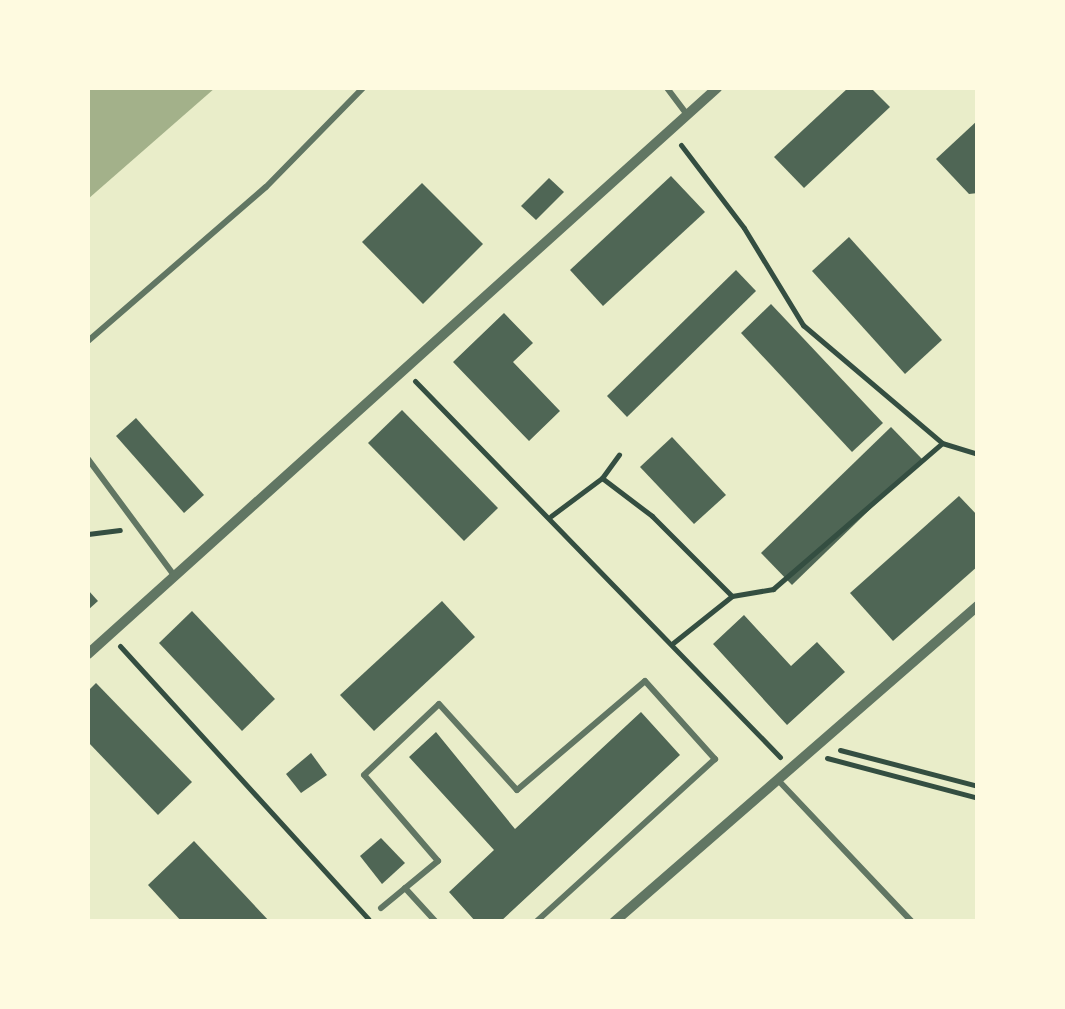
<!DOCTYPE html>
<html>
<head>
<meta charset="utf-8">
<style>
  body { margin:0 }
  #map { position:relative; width:1065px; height:1009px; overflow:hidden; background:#e9edc9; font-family:Arial,sans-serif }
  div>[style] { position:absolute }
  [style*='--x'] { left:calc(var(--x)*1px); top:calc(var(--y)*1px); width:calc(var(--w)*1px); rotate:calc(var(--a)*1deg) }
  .water>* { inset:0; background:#a3b18a }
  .building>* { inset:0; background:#4f6655 }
  .path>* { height:5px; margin:-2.5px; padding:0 2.5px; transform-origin:2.5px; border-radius:2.5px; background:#344e41 }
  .service>* { height:6px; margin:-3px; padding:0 3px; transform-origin:3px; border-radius:3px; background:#617663 }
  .minor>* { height:10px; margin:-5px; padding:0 5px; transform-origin:5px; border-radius:5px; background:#617663 }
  span { translate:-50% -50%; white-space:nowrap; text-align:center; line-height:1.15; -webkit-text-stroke:10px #fefae0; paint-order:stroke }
  .frame { position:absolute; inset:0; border:90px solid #fefae0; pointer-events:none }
</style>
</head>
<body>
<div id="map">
  <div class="water">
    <div style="clip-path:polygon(88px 88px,215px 88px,88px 199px)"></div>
  </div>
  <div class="building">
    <div style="clip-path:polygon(848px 88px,871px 88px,890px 107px,804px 188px,774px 157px)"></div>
    <div style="clip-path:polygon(978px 120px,978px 193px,969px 194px,936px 159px)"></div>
    <div style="clip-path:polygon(671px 176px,705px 212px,603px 306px,570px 270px)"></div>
    <div style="clip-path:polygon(549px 178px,564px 192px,536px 220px,521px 206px)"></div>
    <div style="clip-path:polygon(422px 183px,483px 244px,423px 304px,362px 242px)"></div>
    <div style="clip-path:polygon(849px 237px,942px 340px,905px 374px,812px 271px)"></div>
    <div style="clip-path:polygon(736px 270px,756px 291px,627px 417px,607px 396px)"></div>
    <div style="clip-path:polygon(771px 304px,883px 423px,852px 452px,741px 333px)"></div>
    <div style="clip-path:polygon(504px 313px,533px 343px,513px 362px,560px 411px,529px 441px,453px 362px)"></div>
    <div style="clip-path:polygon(402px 410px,498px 508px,464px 541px,368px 443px)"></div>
    <div style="clip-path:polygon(136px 418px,204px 495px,184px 513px,116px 436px)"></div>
    <div style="clip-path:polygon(891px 427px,922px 459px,792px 585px,761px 553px)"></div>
    <div style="clip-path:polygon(672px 437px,726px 495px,694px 524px,640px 467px)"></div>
    <div style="clip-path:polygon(959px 496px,978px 516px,978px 566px,893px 641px,850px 593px)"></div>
    <div style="clip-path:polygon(88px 590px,98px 601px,88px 610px)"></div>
    <div style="clip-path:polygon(442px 601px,475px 637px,374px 731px,340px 695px)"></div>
    <div style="clip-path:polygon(192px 611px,275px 699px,242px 731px,159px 643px)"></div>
    <div style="clip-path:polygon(744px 615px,791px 666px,817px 642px,845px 672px,787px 725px,713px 644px)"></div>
    <div style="clip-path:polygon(96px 683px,192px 782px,158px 815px,88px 742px,88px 691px)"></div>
    <div style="clip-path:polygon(641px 712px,680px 755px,500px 922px,476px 922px,449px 892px,494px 850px,409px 757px,436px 732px,515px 829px)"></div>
    <div style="clip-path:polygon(311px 753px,327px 775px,301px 793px,286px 774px)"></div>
    <div style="clip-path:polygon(381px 838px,405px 863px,382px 884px,360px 856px)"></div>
    <div style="clip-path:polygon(194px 841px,270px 922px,182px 922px,148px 885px)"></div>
  </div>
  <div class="path">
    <div style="--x:681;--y:145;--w:104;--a:52.8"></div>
    <div style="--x:744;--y:228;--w:114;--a:58.7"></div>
    <div style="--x:803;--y:325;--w:182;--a:40.3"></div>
    <div style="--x:942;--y:443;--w:38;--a:17"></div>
    <div style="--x:415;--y:381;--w:524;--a:45.85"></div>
    <div style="--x:602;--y:478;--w:63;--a:37.2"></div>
    <div style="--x:652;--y:516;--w:113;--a:45"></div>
    <div style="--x:551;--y:516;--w:64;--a:-36.7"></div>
    <div style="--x:602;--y:478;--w:29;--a:-54"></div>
    <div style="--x:88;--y:534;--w:32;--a:-7"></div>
    <div style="--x:673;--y:643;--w:75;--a:-38.5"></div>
    <div style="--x:732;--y:596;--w:42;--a:-9.7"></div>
    <div style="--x:773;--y:589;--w:223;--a:-40.8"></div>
    <div style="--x:120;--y:646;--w:369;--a:47.7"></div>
    <div style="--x:840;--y:750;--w:143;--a:14.6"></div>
    <div style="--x:827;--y:758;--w:156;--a:14.8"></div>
  </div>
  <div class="service">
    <div style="--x:667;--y:88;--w:34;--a:53"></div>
    <div style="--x:88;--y:341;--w:235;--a:-40.9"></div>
    <div style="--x:266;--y:187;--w:139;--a:-45.6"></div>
    <div style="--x:88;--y:459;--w:143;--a:53.5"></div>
    <div style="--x:777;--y:779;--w:197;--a:46.6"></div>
    <div style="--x:405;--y:888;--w:46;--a:47.6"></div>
    <div style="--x:381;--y:908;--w:74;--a:-39.5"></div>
    <div style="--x:438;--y:861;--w:113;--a:-130.7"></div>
    <div style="--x:364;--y:775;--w:103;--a:-43.4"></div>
    <div style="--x:439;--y:704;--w:116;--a:47.8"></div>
    <div style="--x:517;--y:790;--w:168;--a:-40.4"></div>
    <div style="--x:645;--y:681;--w:105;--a:48.1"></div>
    <div style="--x:715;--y:759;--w:242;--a:137.7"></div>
  </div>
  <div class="minor">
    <div style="--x:88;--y:654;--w:846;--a:-41.98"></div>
    <div style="--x:614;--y:922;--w:482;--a:-41"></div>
  </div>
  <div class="frame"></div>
</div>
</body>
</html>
